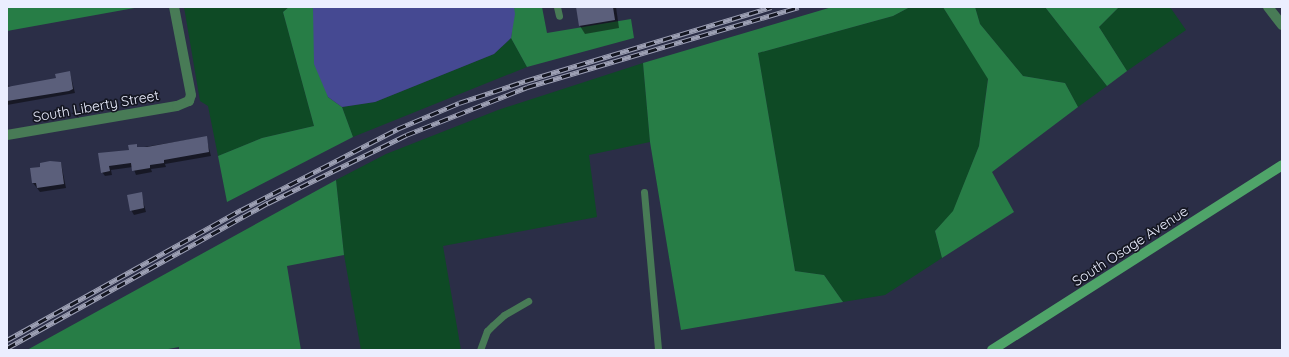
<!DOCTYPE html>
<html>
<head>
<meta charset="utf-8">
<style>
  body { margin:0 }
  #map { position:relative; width:1289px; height:357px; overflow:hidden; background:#2b2e47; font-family:Quicksand,sans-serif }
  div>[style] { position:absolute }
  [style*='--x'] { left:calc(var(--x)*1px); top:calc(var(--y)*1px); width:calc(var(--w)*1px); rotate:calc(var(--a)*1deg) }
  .green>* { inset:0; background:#0e4a25 }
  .forest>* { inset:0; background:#277d46 }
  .water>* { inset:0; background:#454992 }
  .shadow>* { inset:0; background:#0007 }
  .building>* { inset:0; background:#5b5f7b }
  .lane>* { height:7px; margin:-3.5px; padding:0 3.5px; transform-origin:3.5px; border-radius:3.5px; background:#487b56 }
  .street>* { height:10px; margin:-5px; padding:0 5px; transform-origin:5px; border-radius:5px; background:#487b56 }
  .secondary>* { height:10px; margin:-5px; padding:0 5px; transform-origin:5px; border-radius:5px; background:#4fa469 }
  .rail>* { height:4.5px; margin-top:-2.25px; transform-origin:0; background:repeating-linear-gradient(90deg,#151722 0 9px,#9da0b4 0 18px); box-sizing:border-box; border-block:1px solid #9da0b4 }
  span { translate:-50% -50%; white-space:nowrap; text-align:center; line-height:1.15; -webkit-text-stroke:3.5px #151722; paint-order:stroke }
  .street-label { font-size:14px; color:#ebeeff }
  .frame { position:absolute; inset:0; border:8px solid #ebeeff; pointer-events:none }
</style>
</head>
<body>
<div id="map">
  <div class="green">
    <div style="clip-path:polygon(184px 7px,289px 7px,283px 12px,314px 126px,262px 138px,218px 156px,208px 106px,200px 101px)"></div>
    <div style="clip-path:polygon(910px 7px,943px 7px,988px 78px,979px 146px,953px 212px,935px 231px,942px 258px,885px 295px,843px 302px,824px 275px,795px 271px,758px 53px,893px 16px)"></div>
    <div style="clip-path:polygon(975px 7px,1045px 7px,1107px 86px,1078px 107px,1065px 83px,1023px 76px,980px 24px)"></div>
    <div style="clip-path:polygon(1119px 7px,1170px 7px,1186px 30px,1127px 71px,1099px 27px)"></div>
    <div style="clip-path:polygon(511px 38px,527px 67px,353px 137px,342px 107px,375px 102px,494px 54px)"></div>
    <div style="clip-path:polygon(643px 63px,650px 142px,589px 155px,597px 217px,443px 246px,461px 350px,361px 350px,344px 255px,336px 180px,386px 154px,498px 110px)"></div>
  </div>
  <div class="forest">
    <div style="clip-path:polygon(7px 7px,140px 7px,7px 31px)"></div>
    <div style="clip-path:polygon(289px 7px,313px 7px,328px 97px,342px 107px,353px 137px,227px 202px,218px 156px,262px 138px,314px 126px,283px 12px)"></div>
    <div style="clip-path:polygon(514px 7px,542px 7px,547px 33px,631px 19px,634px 38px,527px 67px,511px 38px)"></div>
    <div style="clip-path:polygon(832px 7px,910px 7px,893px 16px,758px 53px,795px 271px,824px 275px,843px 302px,681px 330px,650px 142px,643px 63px)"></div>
    <div style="clip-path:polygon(943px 7px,975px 7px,980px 24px,1023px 76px,1065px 83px,1078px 107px,992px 172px,1014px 212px,942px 258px,935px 231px,953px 211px,979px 146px,988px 79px)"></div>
    <div style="clip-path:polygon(1045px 7px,1119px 7px,1099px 27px,1127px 71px,1107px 86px)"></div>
    <div style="clip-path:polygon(336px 180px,344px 255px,287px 266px,301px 350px,179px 350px,179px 347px,163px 350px,27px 350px)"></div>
  </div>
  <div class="water">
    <div style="clip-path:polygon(313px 7px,514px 7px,515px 14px,511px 38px,494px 54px,375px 102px,342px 107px,328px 97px,314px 64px)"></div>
  </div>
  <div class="shadow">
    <div style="clip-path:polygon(577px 7px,616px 7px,619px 28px,585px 34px,580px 26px)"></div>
    <div style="clip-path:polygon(70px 73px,75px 93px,7px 105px,7px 85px,12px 87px,57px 79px)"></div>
    <div style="clip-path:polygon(206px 137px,211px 156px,165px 164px,166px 167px,151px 169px,152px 172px,136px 175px,133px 167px,111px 170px,112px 175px,105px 176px,102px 172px,99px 154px,130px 151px,136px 145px,138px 148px)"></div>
    <div style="clip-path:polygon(61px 163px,66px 188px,40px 192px,33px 183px)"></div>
    <div style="clip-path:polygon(141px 194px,146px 212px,134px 215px,131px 210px)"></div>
  </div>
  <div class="building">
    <div style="clip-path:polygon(576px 7px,613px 7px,615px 20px,579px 26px)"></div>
    <div style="clip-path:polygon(70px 71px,73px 89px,69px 91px,7px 101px,7px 87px,56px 78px,55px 74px)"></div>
    <div style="clip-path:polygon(207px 136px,209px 152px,164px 160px,164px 163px,150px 165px,150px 168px,132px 171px,131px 163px,109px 166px,110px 171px,101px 173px,98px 153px,129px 150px,128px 145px,137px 144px,137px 147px,147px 147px)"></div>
    <div style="clip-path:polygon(50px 161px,61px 162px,64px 184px,37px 188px,36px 183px,32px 183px,30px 168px,40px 167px,40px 163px)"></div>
    <div style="clip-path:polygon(142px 192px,144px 208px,130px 211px,127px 195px)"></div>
  </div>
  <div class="lane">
    <div style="--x:557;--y:7;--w:9;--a:77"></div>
    <div style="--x:644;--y:192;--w:159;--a:84.9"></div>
    <div style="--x:480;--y:350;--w:20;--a:-70"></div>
    <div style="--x:487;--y:331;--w:8;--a:-45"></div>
    <div style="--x:493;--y:325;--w:15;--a:-42"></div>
    <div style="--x:504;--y:315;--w:28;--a:-30"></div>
  </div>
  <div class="street">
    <div style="--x:1268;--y:7;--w:23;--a:52"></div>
    <div style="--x:7;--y:135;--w:172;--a:-9.7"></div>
    <div style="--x:177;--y:106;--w:13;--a:-23"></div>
    <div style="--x:189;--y:101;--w:6;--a:-72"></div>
    <div style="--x:191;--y:95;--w:90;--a:-100.9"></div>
  </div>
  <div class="secondary">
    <div style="--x:992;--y:350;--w:344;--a:-32.5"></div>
  </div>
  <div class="rail">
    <div style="--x:7;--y:340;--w:268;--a:-29.1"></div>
    <div style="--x:241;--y:210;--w:176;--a:-27.4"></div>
    <div style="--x:397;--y:129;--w:67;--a:-22.8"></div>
    <div style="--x:459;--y:103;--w:70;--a:-18.4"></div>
    <div style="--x:525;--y:81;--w:257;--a:-16.7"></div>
    <div style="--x:7;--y:348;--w:299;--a:-29.1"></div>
    <div style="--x:268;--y:203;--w:154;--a:-26.2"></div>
    <div style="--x:406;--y:135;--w:130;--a:-21.6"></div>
    <div style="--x:527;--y:87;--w:283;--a:-16.4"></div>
  </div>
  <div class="street-label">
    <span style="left:96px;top:106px;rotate:-10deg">South Liberty Street</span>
    <span style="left:1130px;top:246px;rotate:-33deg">South Osage Avenue</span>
  </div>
  <div class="frame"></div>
</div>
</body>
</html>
